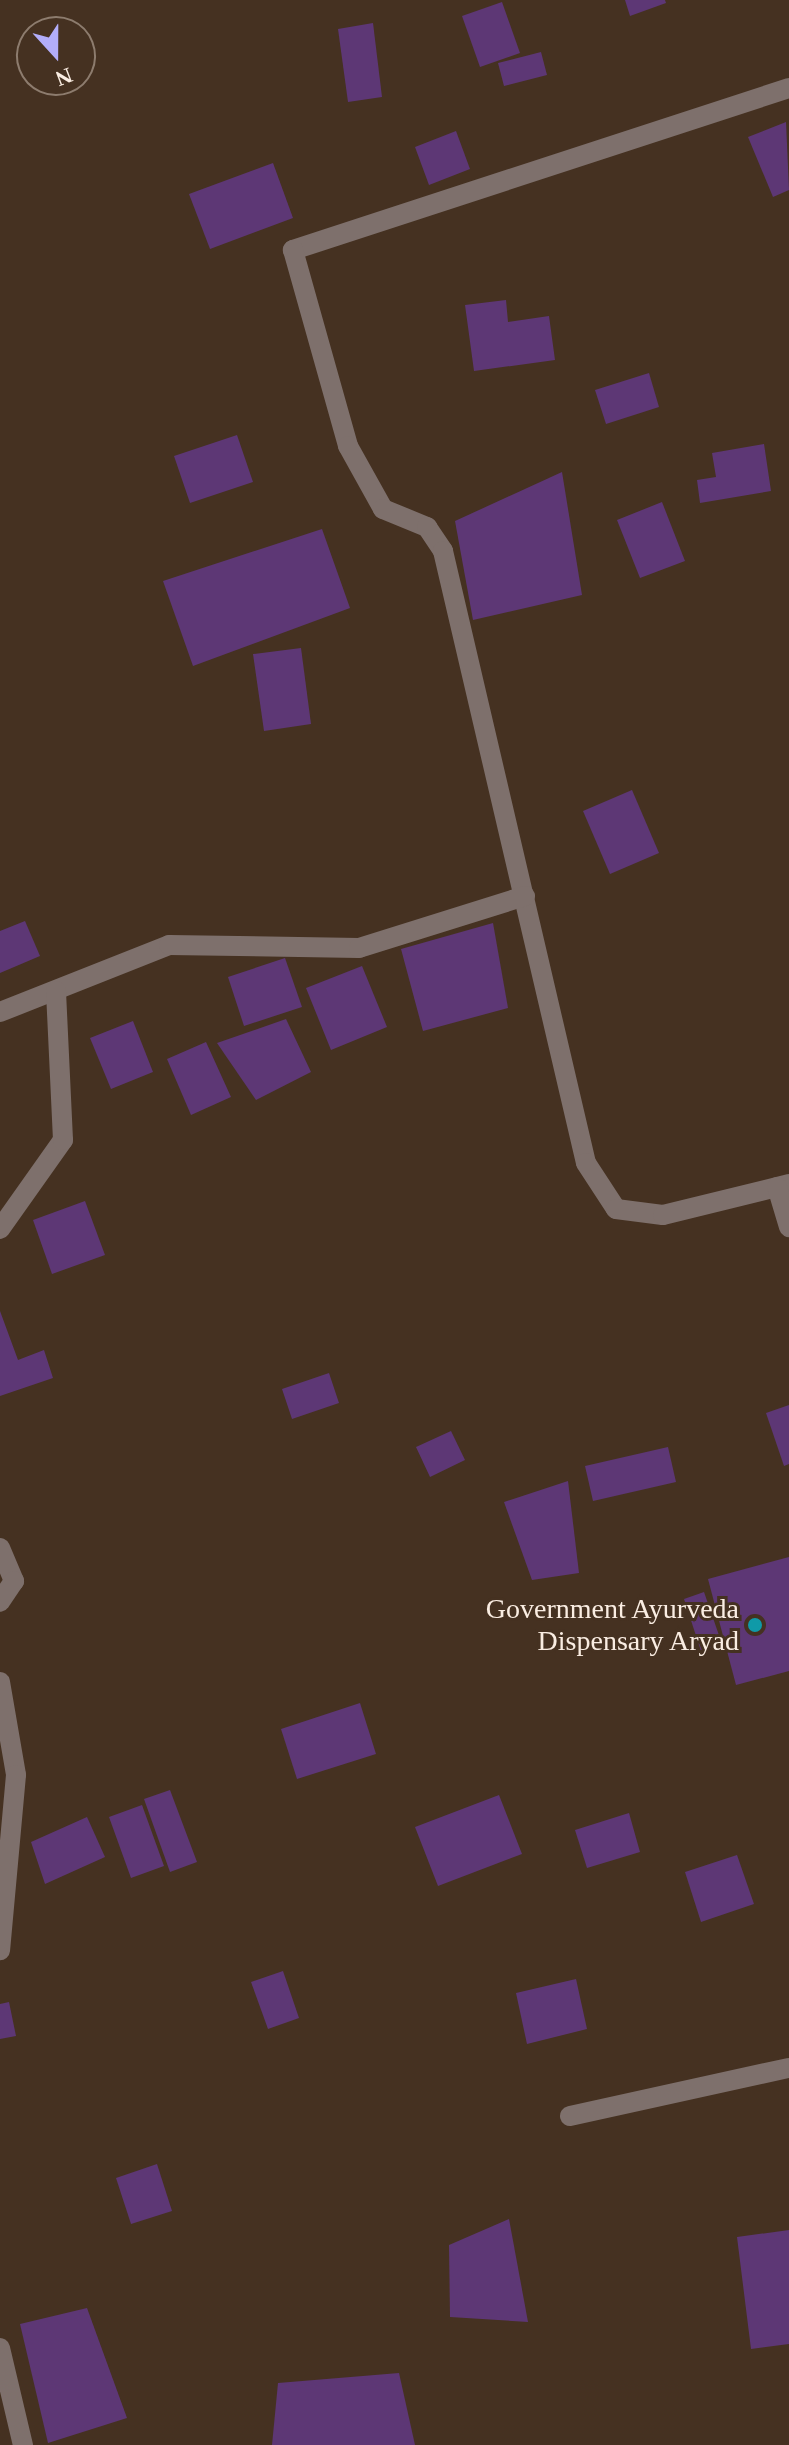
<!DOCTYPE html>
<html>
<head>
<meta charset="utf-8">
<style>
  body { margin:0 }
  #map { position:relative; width:789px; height:2445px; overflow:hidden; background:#453121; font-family:Georgia,serif }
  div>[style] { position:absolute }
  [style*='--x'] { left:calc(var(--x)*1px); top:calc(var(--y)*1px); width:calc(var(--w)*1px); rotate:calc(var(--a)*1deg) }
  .building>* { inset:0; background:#5d3775 }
  .minor>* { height:20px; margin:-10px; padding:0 10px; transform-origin:10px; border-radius:10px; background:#7e706c }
  .dots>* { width:22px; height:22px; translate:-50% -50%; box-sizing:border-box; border:4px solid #453121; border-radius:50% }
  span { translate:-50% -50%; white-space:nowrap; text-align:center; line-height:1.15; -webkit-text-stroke:6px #453121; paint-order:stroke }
  .poi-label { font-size:28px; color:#faede2 }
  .right { translate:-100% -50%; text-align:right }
  .north { position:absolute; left:16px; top:16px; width:80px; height:80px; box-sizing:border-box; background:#453121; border:2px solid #8d7c6e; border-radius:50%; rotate:159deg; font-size:22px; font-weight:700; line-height:32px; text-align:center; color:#faede2 }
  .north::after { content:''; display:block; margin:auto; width:28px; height:36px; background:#b2adf9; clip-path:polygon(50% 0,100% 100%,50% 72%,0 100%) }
</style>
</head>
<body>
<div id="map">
  <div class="building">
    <div style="clip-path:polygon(625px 0,665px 0,666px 3px,630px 16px)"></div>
    <div style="clip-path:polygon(502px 2px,520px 53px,480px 67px,462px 16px)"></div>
    <div style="clip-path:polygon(373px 23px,382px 97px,348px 102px,338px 29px)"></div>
    <div style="clip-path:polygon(541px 52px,547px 75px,504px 86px,498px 63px)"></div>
    <div style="clip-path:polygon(786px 122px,789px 190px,773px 197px,748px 137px)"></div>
    <div style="clip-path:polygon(456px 131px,470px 169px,429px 185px,415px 147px)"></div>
    <div style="clip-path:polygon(273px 163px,293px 218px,210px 249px,189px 194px)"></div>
    <div style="clip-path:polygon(506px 300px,508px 322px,549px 316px,555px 360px,474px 371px,465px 305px)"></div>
    <div style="clip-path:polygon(649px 373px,659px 407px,606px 424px,595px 390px)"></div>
    <div style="clip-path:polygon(237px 435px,253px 482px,190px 503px,174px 456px)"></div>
    <div style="clip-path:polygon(764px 444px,771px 491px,700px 503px,697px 480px,716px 477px,712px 453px)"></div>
    <div style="clip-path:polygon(562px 472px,582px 595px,473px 620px,455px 521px)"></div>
    <div style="clip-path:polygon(662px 502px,685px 561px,640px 578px,617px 520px)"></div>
    <div style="clip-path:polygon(322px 529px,350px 608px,193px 666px,163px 581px)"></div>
    <div style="clip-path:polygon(301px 648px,311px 724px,264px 731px,253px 654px)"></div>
    <div style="clip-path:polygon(632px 790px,659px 853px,610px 874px,583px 811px)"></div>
    <div style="clip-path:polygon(25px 921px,40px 956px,0 973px,0 931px)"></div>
    <div style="clip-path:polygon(493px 923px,508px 1008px,423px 1031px,401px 949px)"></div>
    <div style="clip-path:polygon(285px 958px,302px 1007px,244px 1026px,228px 977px)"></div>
    <div style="clip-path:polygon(362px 966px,387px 1027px,331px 1050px,306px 988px)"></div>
    <div style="clip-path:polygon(286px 1019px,311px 1072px,256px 1100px,217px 1043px)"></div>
    <div style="clip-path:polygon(133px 1021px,153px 1072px,111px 1089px,90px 1038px)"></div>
    <div style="clip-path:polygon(206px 1042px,231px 1097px,191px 1115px,167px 1059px)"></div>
    <div style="clip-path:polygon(85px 1201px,105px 1255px,52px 1274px,33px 1220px)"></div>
    <div style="clip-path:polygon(0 1311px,18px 1360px,44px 1350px,53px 1378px,0 1396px)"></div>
    <div style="clip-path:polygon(329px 1373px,339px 1403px,292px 1419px,282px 1389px)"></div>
    <div style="clip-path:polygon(789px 1405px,789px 1464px,784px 1466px,766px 1413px)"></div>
    <div style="clip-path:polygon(451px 1431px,465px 1460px,430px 1477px,416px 1447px)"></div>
    <div style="clip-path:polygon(668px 1447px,676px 1482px,593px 1501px,585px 1466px)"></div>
    <div style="clip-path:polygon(568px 1481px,579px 1573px,532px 1580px,504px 1502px)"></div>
    <div style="clip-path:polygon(789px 1557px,789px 1671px,736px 1685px,708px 1579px)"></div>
    <div style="clip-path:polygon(704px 1592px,722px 1644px,701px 1651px,684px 1599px)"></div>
    <div style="clip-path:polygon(360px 1703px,376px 1754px,297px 1779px,281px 1729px)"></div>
    <div style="clip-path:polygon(170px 1790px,197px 1862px,170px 1872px,144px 1799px)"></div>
    <div style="clip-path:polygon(499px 1795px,522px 1854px,438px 1886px,415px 1827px)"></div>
    <div style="clip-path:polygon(142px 1805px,164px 1866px,131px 1878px,109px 1817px)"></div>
    <div style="clip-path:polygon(629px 1813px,640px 1852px,587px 1868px,575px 1830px)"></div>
    <div style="clip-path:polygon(87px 1817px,105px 1857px,45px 1884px,31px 1842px)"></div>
    <div style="clip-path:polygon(737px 1855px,754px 1904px,701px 1922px,685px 1872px)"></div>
    <div style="clip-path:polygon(283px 1971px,299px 2018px,268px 2029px,251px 1982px)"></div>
    <div style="clip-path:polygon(576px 1979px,587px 2029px,527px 2044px,516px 1993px)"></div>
    <div style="clip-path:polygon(9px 2002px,16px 2036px,0 2039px,0 2004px)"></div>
    <div style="clip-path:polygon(157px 2164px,172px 2211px,131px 2224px,116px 2178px)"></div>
    <div style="clip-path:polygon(509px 2219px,528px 2322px,450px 2317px,449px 2245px)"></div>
    <div style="clip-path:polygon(789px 2230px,789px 2344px,751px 2349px,737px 2237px)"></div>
    <div style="clip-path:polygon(87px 2308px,127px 2418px,48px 2443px,20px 2324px)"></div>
    <div style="clip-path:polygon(399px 2373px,415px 2445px,272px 2445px,278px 2383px)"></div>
  </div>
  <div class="minor">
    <div style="--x:789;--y:88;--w:522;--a:161.91"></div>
    <div style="--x:293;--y:250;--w:204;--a:74.3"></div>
    <div style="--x:348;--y:446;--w:72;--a:60.9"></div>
    <div style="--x:383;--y:509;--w:48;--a:22.2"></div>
    <div style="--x:427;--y:527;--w:29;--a:56"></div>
    <div style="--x:443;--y:551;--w:628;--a:76.85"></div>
    <div style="--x:586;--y:1163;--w:55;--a:56.9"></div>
    <div style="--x:616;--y:1209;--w:47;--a:7.3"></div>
    <div style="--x:663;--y:1215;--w:130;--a:-13.8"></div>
    <div style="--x:0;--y:1012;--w:182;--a:-21.6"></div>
    <div style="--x:169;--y:945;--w:190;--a:0.9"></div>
    <div style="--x:359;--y:948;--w:174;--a:-17.4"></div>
    <div style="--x:777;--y:1187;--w:42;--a:73.3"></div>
    <div style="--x:0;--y:1229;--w:109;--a:-54.7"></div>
    <div style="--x:63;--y:1140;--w:149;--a:-92.7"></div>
    <div style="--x:0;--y:1548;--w:36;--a:67"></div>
    <div style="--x:14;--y:1581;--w:25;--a:124"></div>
    <div style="--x:0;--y:1682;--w:94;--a:80.2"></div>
    <div style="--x:16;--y:1775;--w:176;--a:95.2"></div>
    <div style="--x:570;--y:2116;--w:224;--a:-12.4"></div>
    <div style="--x:0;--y:2348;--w:100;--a:76.7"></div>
  </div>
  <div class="dots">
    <div style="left:755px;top:1625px;background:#0f9aa8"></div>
  </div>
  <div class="poi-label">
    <span class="right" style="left:739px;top:1625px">Government Ayurveda<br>Dispensary Aryad</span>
  </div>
  <div class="north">N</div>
</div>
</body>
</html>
